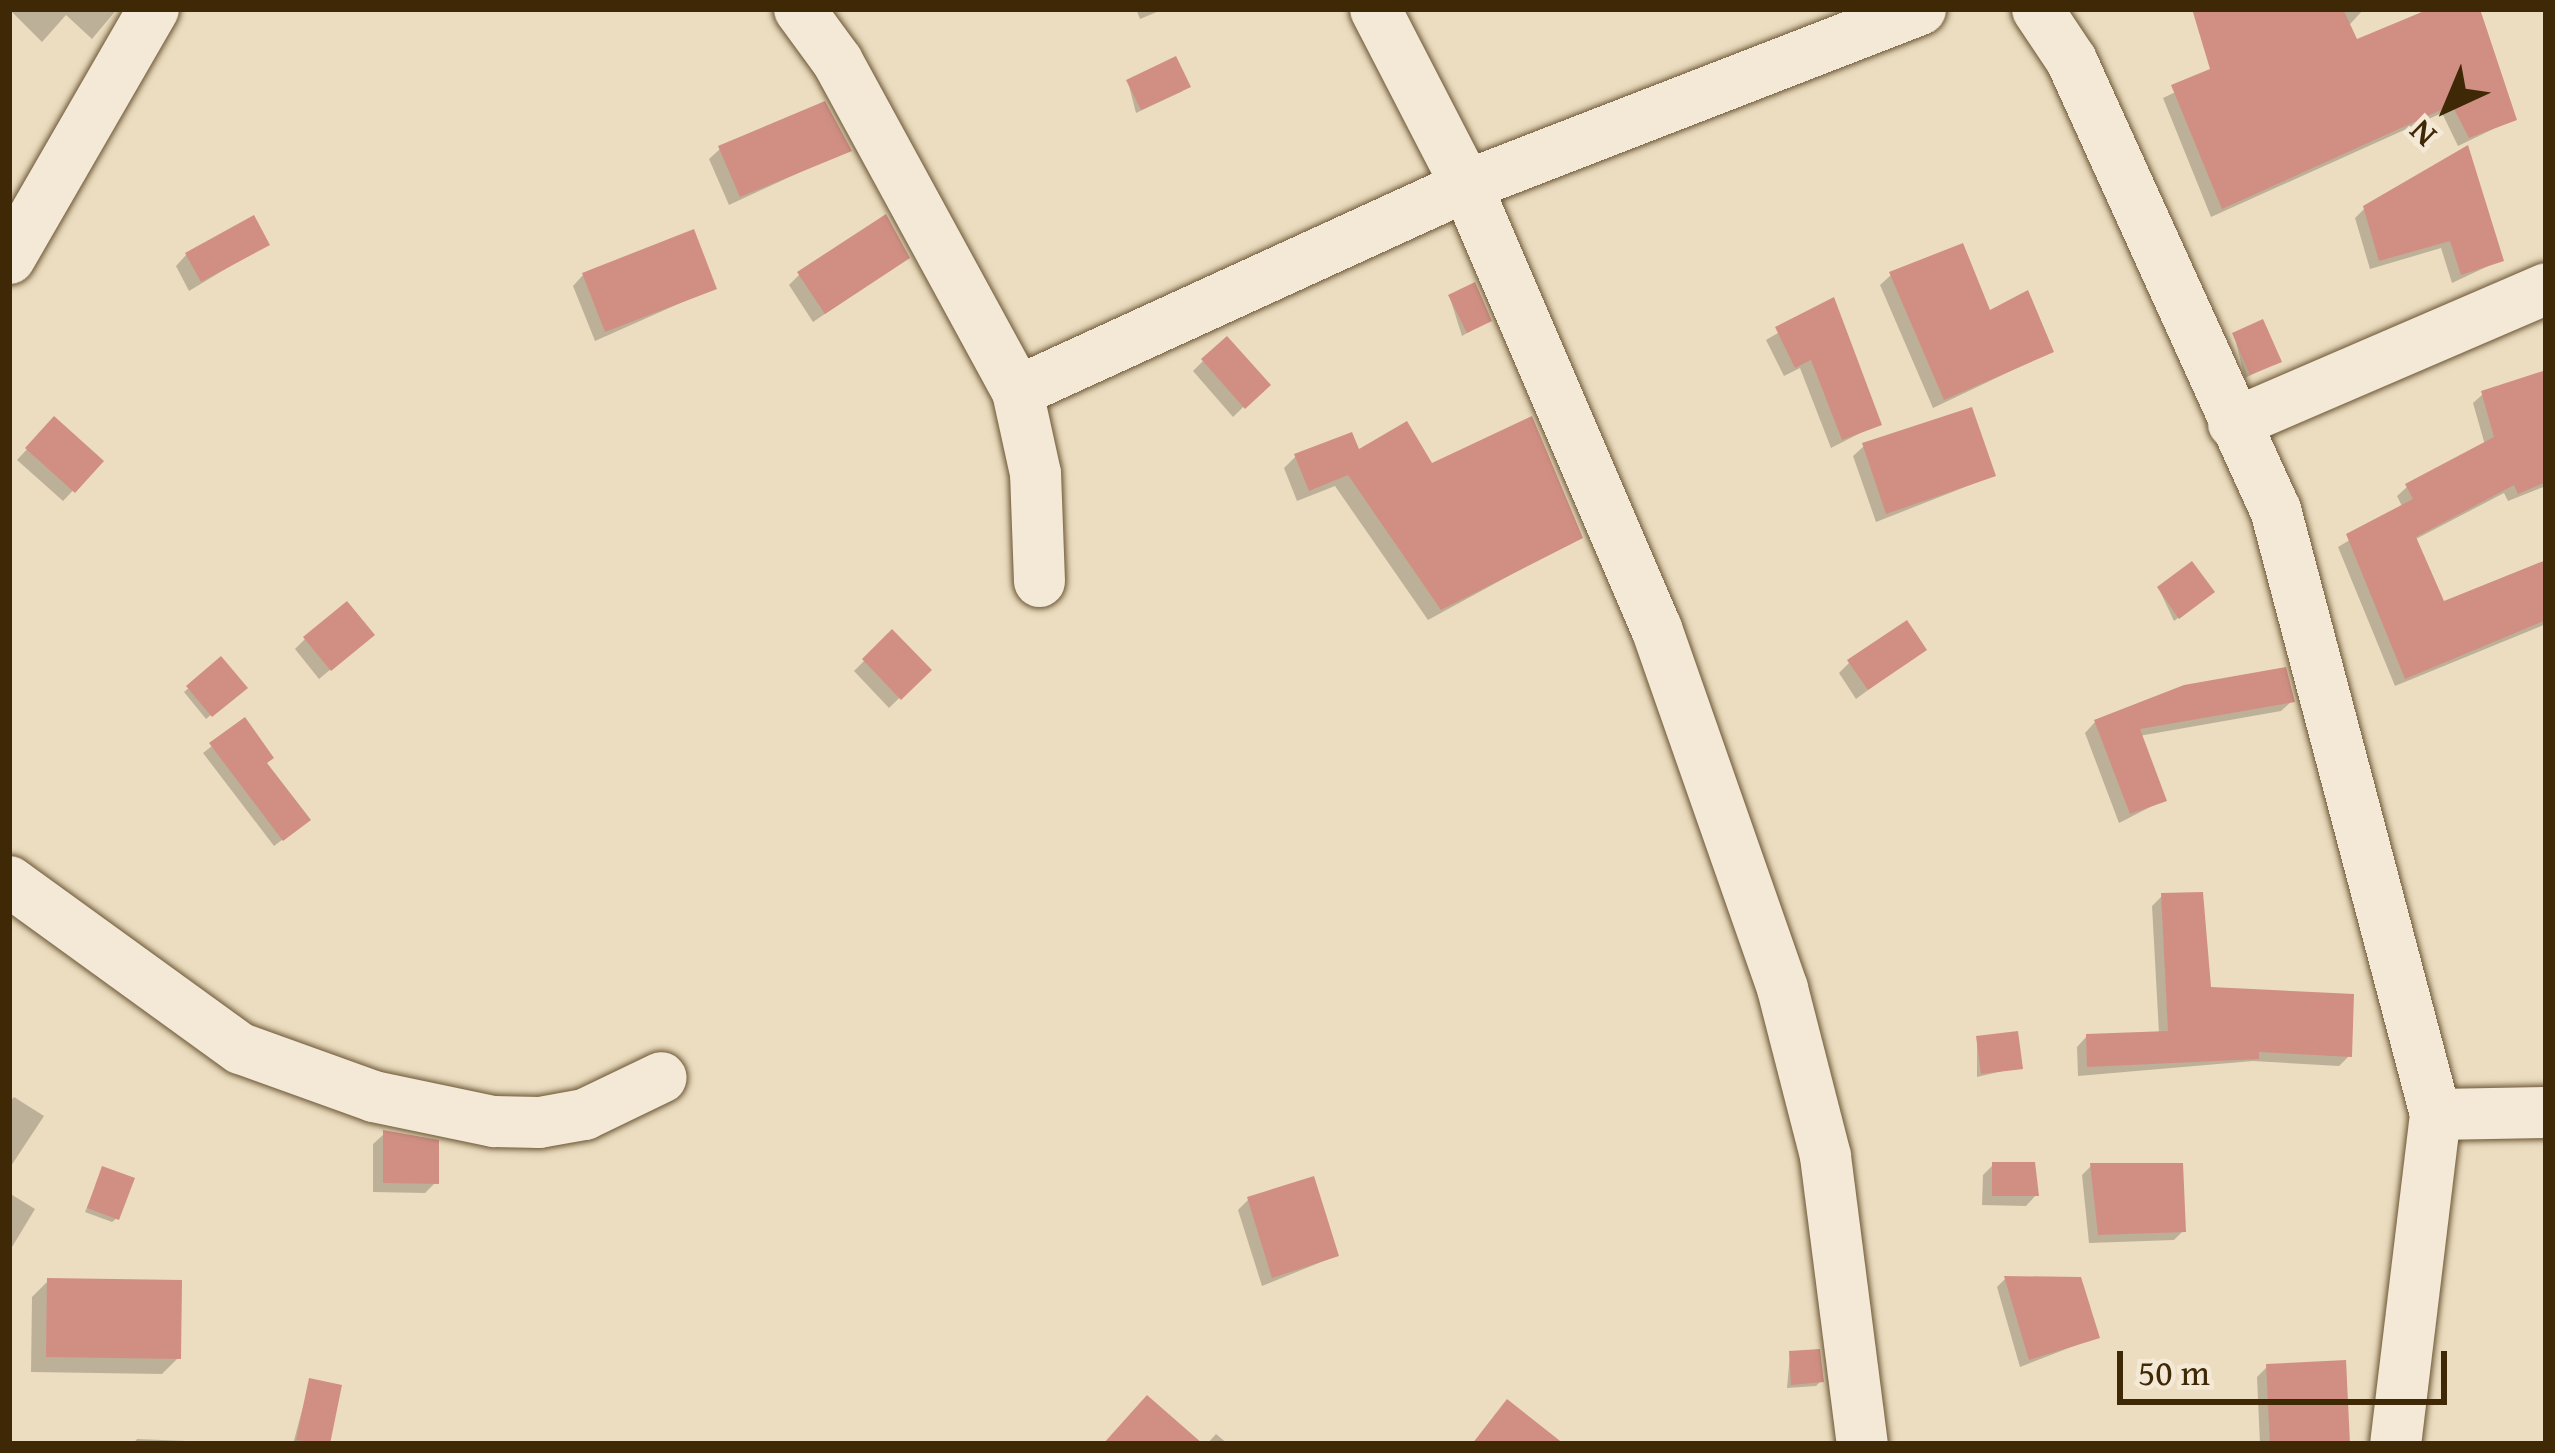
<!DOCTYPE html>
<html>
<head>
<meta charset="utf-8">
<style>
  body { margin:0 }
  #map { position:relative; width:2555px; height:1453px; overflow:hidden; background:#ecddc0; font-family:"Gentium Book Plus",serif }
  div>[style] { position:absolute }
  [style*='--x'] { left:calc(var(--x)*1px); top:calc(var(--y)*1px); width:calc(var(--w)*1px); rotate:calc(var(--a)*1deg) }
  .shadow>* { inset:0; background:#0003 }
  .building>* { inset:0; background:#d18f84 }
  .roads { filter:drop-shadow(0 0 3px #6a5534) drop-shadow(0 0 3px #6a5534) }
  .minor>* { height:51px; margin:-25.5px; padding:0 25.5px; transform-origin:25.5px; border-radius:25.5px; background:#f3e9d6 }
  span { translate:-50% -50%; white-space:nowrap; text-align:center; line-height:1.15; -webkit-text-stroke:9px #f3e9d6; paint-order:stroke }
  .frame { position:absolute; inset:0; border:12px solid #3f2806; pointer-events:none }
  .north { position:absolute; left:2387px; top:48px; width:120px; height:120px; -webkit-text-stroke:9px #f3e9d6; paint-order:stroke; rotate:224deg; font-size:33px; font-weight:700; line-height:48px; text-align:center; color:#3f2806 }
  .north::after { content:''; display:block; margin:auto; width:42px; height:54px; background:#3f2806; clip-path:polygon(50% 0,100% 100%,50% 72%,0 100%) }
  .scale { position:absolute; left:2117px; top:1351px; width:330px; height:54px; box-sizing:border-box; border:6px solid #3f2806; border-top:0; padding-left:15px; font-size:36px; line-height:42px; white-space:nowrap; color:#3f2806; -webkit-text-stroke:9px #f3e9d6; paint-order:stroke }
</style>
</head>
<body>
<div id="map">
  <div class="shadow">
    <div style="clip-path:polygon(9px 9px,117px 9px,92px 39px,66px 15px,42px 42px)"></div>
    <div style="clip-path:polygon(1136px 9px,1164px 9px,1140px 19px)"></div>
    <div style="clip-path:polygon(2348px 9px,2364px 9px,2318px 59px,2437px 9px,2476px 9px,2514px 119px,2458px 146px,2442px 113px,2211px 217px,2163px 98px)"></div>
    <div style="clip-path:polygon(1128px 82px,1183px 91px,1136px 113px)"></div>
    <div style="clip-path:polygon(720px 149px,848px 150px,729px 205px,709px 159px)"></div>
    <div style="clip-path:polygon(2365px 208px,2501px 260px,2452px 283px,2441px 248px,2370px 269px,2355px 218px)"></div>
    <div style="clip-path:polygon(267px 244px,189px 291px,176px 266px,186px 255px)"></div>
    <div style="clip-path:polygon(907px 258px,813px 322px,789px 285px,799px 275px)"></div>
    <div style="clip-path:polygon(583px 275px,714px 288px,595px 341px,573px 286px)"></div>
    <div style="clip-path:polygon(1891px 275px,2051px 352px,1933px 408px,1880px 285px)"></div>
    <div style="clip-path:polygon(1450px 298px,1488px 321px,1462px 336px)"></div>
    <div style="clip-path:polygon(1833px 301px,1878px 424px,1831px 448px,1800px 368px,1784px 376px,1766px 340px)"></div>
    <div style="clip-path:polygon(2234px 335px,2278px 362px,2245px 378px)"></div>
    <div style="clip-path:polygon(1203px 361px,1266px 385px,1233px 417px,1193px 371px)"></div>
    <div style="clip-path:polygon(2546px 373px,2546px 486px,2508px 501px,2504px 493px,2414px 540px,2442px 605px,2546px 564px,2546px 624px,2395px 686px,2338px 547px,2403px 508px,2397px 496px,2407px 487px,2485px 445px,2473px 403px,2483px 394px)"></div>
    <div style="clip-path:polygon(54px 420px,100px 462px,63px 501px,17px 460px)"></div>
    <div style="clip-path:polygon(1864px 446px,1993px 476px,1876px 522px,1853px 456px)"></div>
    <div style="clip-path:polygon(1358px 453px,1431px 467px,1580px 537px,1428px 620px,1335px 486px,1297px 501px,1284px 468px,1296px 456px)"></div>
    <div style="clip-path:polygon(2159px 589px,2206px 596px,2174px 621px)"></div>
    <div style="clip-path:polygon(892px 633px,928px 670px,889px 708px,854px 671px)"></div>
    <div style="clip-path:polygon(305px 639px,360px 645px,319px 679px,295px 649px)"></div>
    <div style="clip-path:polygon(1923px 649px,1856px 699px,1839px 673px,1849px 663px)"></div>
    <div style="clip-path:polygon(221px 660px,244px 687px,206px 719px,184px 692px)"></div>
    <div style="clip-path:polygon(2292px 701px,2281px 711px,2139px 736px,2164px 800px,2119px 823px,2085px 733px,2095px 722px)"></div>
    <div style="clip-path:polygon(244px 721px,299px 827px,274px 846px,203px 753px)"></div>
    <div style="clip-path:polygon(2162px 896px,2209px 990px,2349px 1056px,2339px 1066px,2253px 1061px,2078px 1076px,2077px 1047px,2087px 1036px,2159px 1034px,2152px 906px)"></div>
    <div style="clip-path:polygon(1977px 1039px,2020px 1067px,1977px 1077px)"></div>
    <div style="clip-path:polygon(14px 1097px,44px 1116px,9px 1169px,9px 1103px)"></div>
    <div style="clip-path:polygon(384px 1134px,436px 1182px,425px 1193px,373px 1192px,373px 1144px)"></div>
    <div style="clip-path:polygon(1993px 1165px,2036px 1195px,2026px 1206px,1982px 1205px,1983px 1175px)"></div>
    <div style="clip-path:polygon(2091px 1166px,2183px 1231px,2174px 1240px,2089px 1243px,2082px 1175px)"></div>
    <div style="clip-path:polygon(103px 1169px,117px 1218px,112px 1222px,85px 1212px)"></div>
    <div style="clip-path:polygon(9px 1193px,35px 1209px,9px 1252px)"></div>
    <div style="clip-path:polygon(1249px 1199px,1336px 1256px,1262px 1286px,1238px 1210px)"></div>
    <div style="clip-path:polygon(2005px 1279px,2097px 1337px,2020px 1367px,1997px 1287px)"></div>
    <div style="clip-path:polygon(48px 1281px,178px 1358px,162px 1374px,31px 1372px,32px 1297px)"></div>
    <div style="clip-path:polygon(1790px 1354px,1821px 1381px,1816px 1386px,1787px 1388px)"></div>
    <div style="clip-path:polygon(2267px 1367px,2347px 1444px,2260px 1444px,2257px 1377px)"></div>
    <div style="clip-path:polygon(310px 1381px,339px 1388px,327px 1444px,293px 1444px)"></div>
    <div style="clip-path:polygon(1216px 1434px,1228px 1444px,1207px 1444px)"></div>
    <div style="clip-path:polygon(137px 1439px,187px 1441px,187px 1444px,133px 1444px)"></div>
  </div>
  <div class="building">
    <div style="clip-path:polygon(2192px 9px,2343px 9px,2357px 39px,2429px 9px,2480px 9px,2517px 120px,2469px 138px,2452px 105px,2222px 209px,2171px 85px,2210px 69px)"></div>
    <div style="clip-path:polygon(1176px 56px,1191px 87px,1141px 110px,1126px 80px)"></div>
    <div style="clip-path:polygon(825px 101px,852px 151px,740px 197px,718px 146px)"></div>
    <div style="clip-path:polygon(2468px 145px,2504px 261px,2461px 275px,2450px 241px,2379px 261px,2363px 206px)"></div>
    <div style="clip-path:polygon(886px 214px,910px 258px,825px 314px,797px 272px)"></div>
    <div style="clip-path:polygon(254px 215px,270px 245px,201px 282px,185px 253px)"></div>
    <div style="clip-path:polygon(694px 229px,717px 289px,605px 332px,582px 273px)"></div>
    <div style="clip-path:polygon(1963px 243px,1990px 310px,2028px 290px,2054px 352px,1944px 400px,1889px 272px)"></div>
    <div style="clip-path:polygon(1475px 282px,1492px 321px,1467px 333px,1448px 295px)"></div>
    <div style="clip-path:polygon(1834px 297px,1882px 425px,1842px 440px,1811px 360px,1795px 368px,1775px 327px)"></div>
    <div style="clip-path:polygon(2263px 319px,2282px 362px,2250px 375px,2232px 333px)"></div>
    <div style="clip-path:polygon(1227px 336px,1271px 385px,1245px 409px,1201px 359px)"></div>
    <div style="clip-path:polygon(2546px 370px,2546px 482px,2518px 494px,2514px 485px,2416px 537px,2444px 601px,2546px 560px,2546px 620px,2405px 679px,2346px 534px,2413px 499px,2405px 484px,2494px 437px,2481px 391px)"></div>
    <div style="clip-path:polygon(1972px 407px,1996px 476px,1886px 514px,1862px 443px)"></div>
    <div style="clip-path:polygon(54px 416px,104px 461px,75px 493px,25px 448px)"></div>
    <div style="clip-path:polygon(1532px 416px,1583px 538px,1441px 610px,1348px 475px,1309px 491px,1294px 454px,1352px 432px,1359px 449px,1407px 421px,1432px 463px)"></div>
    <div style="clip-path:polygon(2192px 561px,2215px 592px,2179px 619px,2157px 587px)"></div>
    <div style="clip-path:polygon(347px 601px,375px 635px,331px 671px,303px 637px)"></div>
    <div style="clip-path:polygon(1907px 620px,1927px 650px,1868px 690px,1847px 660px)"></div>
    <div style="clip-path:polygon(892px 629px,932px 670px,901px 700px,862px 659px)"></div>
    <div style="clip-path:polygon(221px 656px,248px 688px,212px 717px,186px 686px)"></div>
    <div style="clip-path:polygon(2286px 667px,2295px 702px,2140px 729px,2167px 801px,2130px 814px,2094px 720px,2184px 685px)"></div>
    <div style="clip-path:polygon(245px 717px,274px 758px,267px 763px,311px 820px,283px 841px,209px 743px)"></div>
    <div style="clip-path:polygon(2203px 892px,2211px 987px,2354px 994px,2352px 1057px,2259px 1052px,2259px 1059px,2087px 1067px,2086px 1034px,2168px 1031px,2161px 893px)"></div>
    <div style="clip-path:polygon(2018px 1031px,2023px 1069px,1981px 1074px,1976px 1036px)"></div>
    <div style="clip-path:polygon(383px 1130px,439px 1140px,439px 1184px,383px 1183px)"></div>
    <div style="clip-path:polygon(1992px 1162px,2035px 1162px,2039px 1196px,1992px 1196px)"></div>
    <div style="clip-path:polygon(2090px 1163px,2183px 1163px,2186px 1232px,2098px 1235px)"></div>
    <div style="clip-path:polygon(102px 1166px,135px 1178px,119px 1220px,87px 1208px)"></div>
    <div style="clip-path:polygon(1314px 1176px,1339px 1256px,1272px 1278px,1247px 1197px)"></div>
    <div style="clip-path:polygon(2004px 1276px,2081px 1277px,2100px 1338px,2029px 1360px)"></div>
    <div style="clip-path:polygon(47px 1278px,182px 1280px,181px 1359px,46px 1357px)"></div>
    <div style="clip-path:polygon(1820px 1349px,1824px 1382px,1791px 1385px,1789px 1351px)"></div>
    <div style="clip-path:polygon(2346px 1360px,2350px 1444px,2270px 1444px,2266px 1364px)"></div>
    <div style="clip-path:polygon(309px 1378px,342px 1385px,330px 1444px,296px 1440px)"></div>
    <div style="clip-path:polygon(1147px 1395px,1203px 1444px,1103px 1444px)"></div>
    <div style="clip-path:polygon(1507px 1399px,1564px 1444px,1472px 1444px)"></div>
  </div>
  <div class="roads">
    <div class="minor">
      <div style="--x:799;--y:9;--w:64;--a:53.8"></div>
      <div style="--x:837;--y:61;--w:376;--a:61.4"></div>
      <div style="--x:1375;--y:9;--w:198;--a:62.7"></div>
      <div style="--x:1466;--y:185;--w:482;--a:66.8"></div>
      <div style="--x:1656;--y:628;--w:381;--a:70.7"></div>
      <div style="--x:1782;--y:988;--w:173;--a:75.6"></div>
      <div style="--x:1825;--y:1156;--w:290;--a:82.7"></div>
      <div style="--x:2037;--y:9;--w:61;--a:56.3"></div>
      <div style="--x:2071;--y:60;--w:493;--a:65.6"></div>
      <div style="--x:2275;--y:509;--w:626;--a:75.19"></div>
      <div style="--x:2435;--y:1114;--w:332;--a:96.9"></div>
      <div style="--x:9;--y:258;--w:288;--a:-60"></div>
      <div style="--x:2233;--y:423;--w:341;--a:-23.3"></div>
      <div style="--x:1039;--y:581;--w:108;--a:-92.1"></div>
      <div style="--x:1035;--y:473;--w:84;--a:-102.4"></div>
      <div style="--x:1017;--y:391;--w:494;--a:-24.6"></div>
      <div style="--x:1466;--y:185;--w:487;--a:-21.2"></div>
      <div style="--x:9;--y:881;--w:285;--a:35.9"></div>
      <div style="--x:240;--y:1048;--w:141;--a:19.8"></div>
      <div style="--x:373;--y:1096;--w:123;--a:11.8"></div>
      <div style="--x:493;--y:1121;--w:46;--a:1.2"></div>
      <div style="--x:539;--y:1122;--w:46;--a:-10.1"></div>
      <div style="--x:584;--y:1114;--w:85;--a:-25.7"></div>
      <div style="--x:2435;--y:1114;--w:111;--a:-1"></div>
    </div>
  </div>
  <div class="frame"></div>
  <div class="north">N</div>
  <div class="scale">50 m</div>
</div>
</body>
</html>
